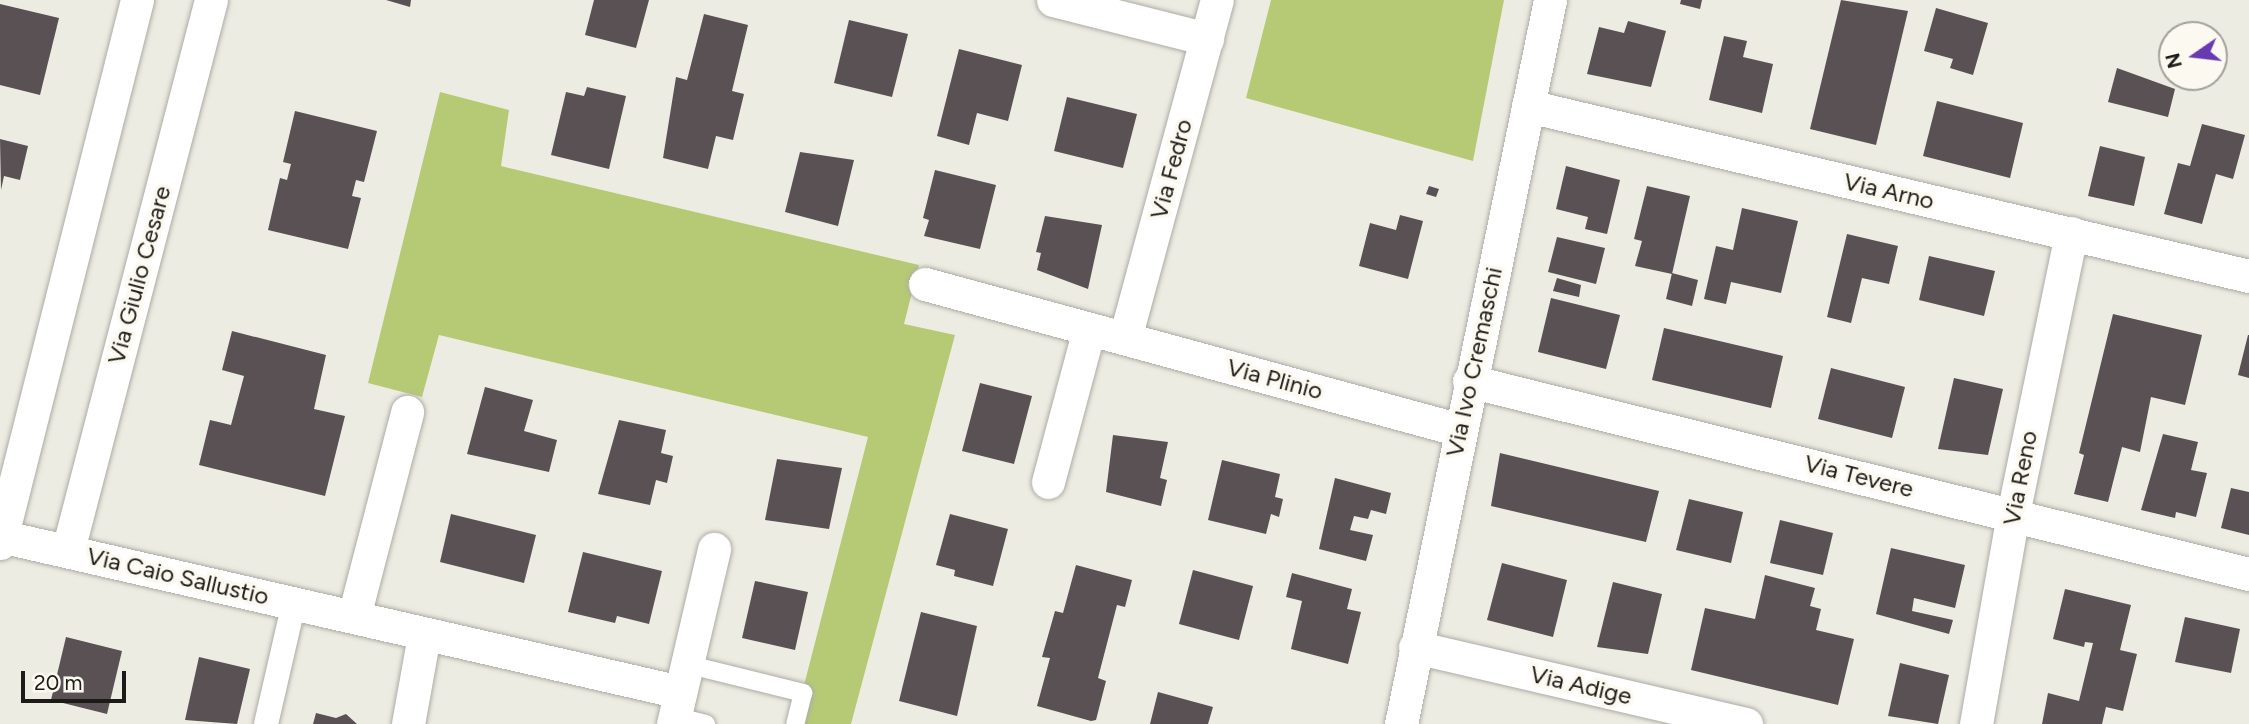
<!DOCTYPE html>
<html>
<head>
<meta charset="utf-8">
<style>
  body { margin:0 }
  #map { position:relative; width:2249px; height:724px; overflow:hidden; background:#edece3; font-family:Figtree,sans-serif }
  div>[style] { position:absolute }
  [style*='--x'] { left:calc(var(--x)*1px); top:calc(var(--y)*1px); width:calc(var(--w)*1px); rotate:calc(var(--a)*1deg) }
  .green>* { inset:0; background:#b6ca75 }
  .building>* { inset:0; background:#595153 }
  .roads { filter:drop-shadow(0 0 2px #adaca4) drop-shadow(0 0 2px #adaca4) }
  .service>* { height:18px; margin:-9px; padding:0 9px; transform-origin:9px; border-radius:9px; background:#fff }
  .pedestrian>* { height:24px; margin:-12px; padding:0 12px; transform-origin:12px; border-radius:12px; background:#fff }
  .minor>* { height:33px; margin:-16.5px; padding:0 16.5px; transform-origin:16.5px; border-radius:16.5px; background:#fff }
  span { translate:-50% -50%; white-space:nowrap; text-align:center; line-height:1.15; -webkit-text-stroke:7px #fbf9f0; paint-order:stroke }
  .street-label { font-size:24px; color:#1c1b18 }
  .north { position:absolute; left:2158px; top:21px; width:70px; height:70px; box-sizing:border-box; background:#fbf9f0; border:2px solid #a2a09a; border-radius:50%; rotate:256deg; font-size:19px; font-weight:700; line-height:28px; text-align:center; color:#1c1b18 }
  .north::after { content:''; display:block; margin:auto; width:24px; height:32px; background:#683ab1; clip-path:polygon(50% 0,100% 100%,50% 72%,0 100%) }
  .scale { position:absolute; left:21px; top:671px; width:105px; height:32px; box-sizing:border-box; border:4px solid #1c1b18; border-top:0; padding-left:9px; font-size:21px; line-height:24px; white-space:nowrap; color:#1c1b18; -webkit-text-stroke:5px #fbf9f0; paint-order:stroke }
</style>
</head>
<body>
<div id="map">
  <div class="green">
    <div style="clip-path:polygon(1271px 0,1504px 0,1473px 161px,1246px 98px)"></div>
    <div style="clip-path:polygon(440px 92px,509px 110px,501px 166px,919px 265px,904px 324px,955px 335px,851px 724px,794px 724px,868px 437px,439px 335px,422px 397px,368px 383px)"></div>
  </div>
  <div class="building">
    <div style="clip-path:polygon(386px 0,411px 0,410px 7px)"></div>
    <div style="clip-path:polygon(594px 0,649px 0,636px 48px,585px 35px)"></div>
    <div style="clip-path:polygon(1681px 0,1702px 0,1700px 9px,1680px 4px)"></div>
    <div style="clip-path:polygon(1841px 0,1908px 11px,1876px 145px,1810px 129px)"></div>
    <div style="clip-path:polygon(0 4px,59px 18px,40px 95px,0 85px)"></div>
    <div style="clip-path:polygon(1936px 8px,1988px 23px,1973px 75px,1950px 68px,1953px 59px,1924px 51px)"></div>
    <div style="clip-path:polygon(704px 14px,748px 25px,732px 91px,744px 94px,733px 140px,716px 136px,708px 169px,663px 158px,676px 77px,687px 80px)"></div>
    <div style="clip-path:polygon(849px 20px,908px 34px,892px 97px,834px 83px)"></div>
    <div style="clip-path:polygon(1628px 21px,1666px 31px,1651px 87px,1587px 74px,1599px 27px,1624px 33px)"></div>
    <div style="clip-path:polygon(1724px 36px,1747px 41px,1743px 57px,1773px 64px,1762px 113px,1709px 100px)"></div>
    <div style="clip-path:polygon(959px 49px,1022px 65px,1008px 121px,977px 113px,969px 145px,937px 136px)"></div>
    <div style="clip-path:polygon(2117px 68px,2175px 89px,2168px 117px,2108px 102px)"></div>
    <div style="clip-path:polygon(587px 87px,626px 96px,609px 169px,551px 155px,566px 92px,584px 96px)"></div>
    <div style="clip-path:polygon(1067px 97px,1137px 114px,1123px 168px,1054px 151px)"></div>
    <div style="clip-path:polygon(1937px 101px,2023px 123px,2010px 178px,1923px 156px)"></div>
    <div style="clip-path:polygon(295px 111px,377px 131px,364px 182px,356px 180px,352px 196px,361px 198px,348px 249px,268px 230px,280px 178px,287px 180px,291px 164px,283px 162px)"></div>
    <div style="clip-path:polygon(2202px 124px,2245px 135px,2233px 179px,2216px 174px,2202px 224px,2164px 214px,2178px 163px,2190px 166px)"></div>
    <div style="clip-path:polygon(0 139px,28px 146px,20px 180px,4px 176px,1px 190px)"></div>
    <div style="clip-path:polygon(2100px 146px,2145px 157px,2134px 206px,2088px 196px)"></div>
    <div style="clip-path:polygon(800px 152px,854px 160px,838px 226px,785px 212px)"></div>
    <div style="clip-path:polygon(1566px 166px,1620px 180px,1607px 234px,1585px 229px,1588px 217px,1556px 209px)"></div>
    <div style="clip-path:polygon(935px 170px,996px 185px,980px 249px,924px 236px,929px 220px,923px 218px)"></div>
    <div style="clip-path:polygon(1429px 186px,1439px 189px,1436px 197px,1426px 194px)"></div>
    <div style="clip-path:polygon(1647px 186px,1690px 196px,1672px 274px,1635px 266px,1642px 241px,1634px 239px)"></div>
    <div style="clip-path:polygon(1742px 208px,1798px 221px,1781px 293px,1731px 282px,1726px 304px,1704px 299px,1716px 246px,1733px 250px)"></div>
    <div style="clip-path:polygon(1400px 215px,1423px 221px,1408px 279px,1359px 266px,1370px 223px,1396px 230px)"></div>
    <div style="clip-path:polygon(1045px 216px,1102px 225px,1088px 289px,1037px 270px,1041px 253px,1036px 252px)"></div>
    <div style="clip-path:polygon(1847px 234px,1898px 246px,1889px 284px,1862px 278px,1851px 323px,1827px 317px)"></div>
    <div style="clip-path:polygon(1557px 237px,1605px 248px,1596px 284px,1548px 272px)"></div>
    <div style="clip-path:polygon(1929px 256px,1995px 271px,1984px 316px,1919px 300px)"></div>
    <div style="clip-path:polygon(1672px 273px,1698px 280px,1692px 306px,1666px 299px)"></div>
    <div style="clip-path:polygon(1557px 278px,1581px 285px,1579px 297px,1553px 291px)"></div>
    <div style="clip-path:polygon(1551px 298px,1620px 315px,1606px 369px,1538px 352px)"></div>
    <div style="clip-path:polygon(2113px 314px,2202px 335px,2185px 405px,2151px 397px,2140px 452px,2122px 447px,2108px 502px,2074px 494px,2084px 455px,2079px 453px)"></div>
    <div style="clip-path:polygon(1664px 328px,1783px 356px,1771px 408px,1652px 380px)"></div>
    <div style="clip-path:polygon(232px 331px,326px 355px,314px 409px,345px 416px,325px 496px,199px 465px,210px 420px,231px 425px,244px 376px,222px 370px)"></div>
    <div style="clip-path:polygon(2248px 335px,2249px 335px,2249px 378px,2238px 375px)"></div>
    <div style="clip-path:polygon(1831px 368px,1905px 387px,1892px 438px,1818px 419px)"></div>
    <div style="clip-path:polygon(1954px 378px,2003px 389px,1988px 455px,1938px 449px)"></div>
    <div style="clip-path:polygon(980px 383px,1032px 396px,1014px 464px,962px 451px)"></div>
    <div style="clip-path:polygon(485px 387px,533px 400px,524px 431px,557px 440px,549px 472px,467px 454px)"></div>
    <div style="clip-path:polygon(619px 420px,666px 430px,661px 453px,673px 456px,667px 483px,656px 480px,650px 505px,598px 494px)"></div>
    <div style="clip-path:polygon(2163px 434px,2198px 442px,2191px 470px,2207px 473px,2196px 517px,2176px 512px,2175px 518px,2141px 510px)"></div>
    <div style="clip-path:polygon(1113px 435px,1168px 442px,1160px 478px,1167px 480px,1161px 506px,1106px 492px)"></div>
    <div style="clip-path:polygon(1500px 453px,1659px 491px,1646px 542px,1491px 506px)"></div>
    <div style="clip-path:polygon(777px 459px,842px 468px,829px 529px,765px 520px)"></div>
    <div style="clip-path:polygon(1222px 460px,1280px 474px,1275px 497px,1283px 499px,1279px 517px,1271px 514px,1266px 534px,1208px 520px)"></div>
    <div style="clip-path:polygon(1335px 478px,1391px 493px,1386px 514px,1371px 510px,1368px 519px,1354px 516px,1350px 530px,1373px 535px,1366px 561px,1319px 549px)"></div>
    <div style="clip-path:polygon(2231px 488px,2249px 492px,2249px 535px,2221px 528px)"></div>
    <div style="clip-path:polygon(1689px 499px,1743px 512px,1731px 563px,1676px 550px)"></div>
    <div style="clip-path:polygon(451px 514px,536px 535px,524px 583px,440px 562px)"></div>
    <div style="clip-path:polygon(950px 514px,1008px 529px,993px 586px,954px 576px,955px 570px,936px 565px)"></div>
    <div style="clip-path:polygon(1780px 520px,1833px 533px,1823px 575px,1770px 563px)"></div>
    <div style="clip-path:polygon(1891px 548px,1965px 565px,1955px 608px,1914px 598px,1912px 611px,1953px 620px,1949px 634px,1876px 614px)"></div>
    <div style="clip-path:polygon(583px 552px,662px 571px,649px 624px,617px 616px,615px 623px,568px 612px)"></div>
    <div style="clip-path:polygon(1502px 563px,1567px 580px,1553px 637px,1487px 620px)"></div>
    <div style="clip-path:polygon(1076px 565px,1132px 580px,1125px 607px,1117px 605px,1098px 678px,1106px 681px,1096px 720px,1091px 721px,1037px 706px,1050px 658px,1042px 657px,1055px 611px,1063px 613px)"></div>
    <div style="clip-path:polygon(1193px 570px,1253px 586px,1239px 640px,1179px 624px)"></div>
    <div style="clip-path:polygon(1292px 573px,1352px 589px,1347px 609px,1361px 612px,1348px 664px,1291px 649px,1302px 601px,1286px 597px)"></div>
    <div style="clip-path:polygon(1765px 575px,1815px 588px,1810px 606px,1821px 609px,1816px 630px,1854px 639px,1838px 705px,1691px 670px,1705px 608px,1755px 619px)"></div>
    <div style="clip-path:polygon(755px 581px,808px 592px,795px 650px,742px 638px)"></div>
    <div style="clip-path:polygon(1613px 582px,1662px 594px,1648px 654px,1597px 647px)"></div>
    <div style="clip-path:polygon(2065px 589px,2131px 605px,2120px 650px,2137px 654px,2123px 711px,2106px 707px,2102px 724px,2042px 724px,2048px 693px,2079px 701px,2093px 643px,2085px 642px,2084px 647px,2053px 639px)"></div>
    <div style="clip-path:polygon(921px 612px,977px 626px,957px 716px,899px 701px)"></div>
    <div style="clip-path:polygon(2185px 617px,2240px 629px,2231px 673px,2175px 662px)"></div>
    <div style="clip-path:polygon(66px 637px,122px 651px,107px 714px,51px 700px)"></div>
    <div style="clip-path:polygon(199px 657px,250px 669px,237px 724px,185px 720px)"></div>
    <div style="clip-path:polygon(1900px 663px,1949px 675px,1938px 724px,1888px 716px)"></div>
    <div style="clip-path:polygon(1158px 692px,1213px 707px,1208px 724px,1150px 724px)"></div>
    <div style="clip-path:polygon(316px 713px,336px 718px,346px 714px,357px 724px,313px 724px)"></div>
  </div>
  <div class="roads">
    <div class="service">
      <div style="--x:686;--y:664;--w:121;--a:13.9"></div>
      <div style="--x:803;--y:693;--w:32;--a:104"></div>
      <div style="--x:674;--y:716;--w:33;--a:14"></div>
    </div>
    <div class="pedestrian">
      <div style="--x:266;--y:724;--w:124;--a:-77"></div>
    </div>
    <div class="minor">
      <div style="--x:1053;--y:0;--w:159;--a:14.2"></div>
      <div style="--x:1528;--y:106;--w:741;--a:13.27"></div>
      <div style="--x:925;--y:284;--w:555;--a:15.26"></div>
      <div style="--x:1125;--y:338;--w:350;--a:-74.8"></div>
      <div style="--x:1469;--y:381;--w:804;--a:13.9"></div>
      <div style="--x:1048;--y:482;--w:158;--a:-75"></div>
      <div style="--x:0;--y:536;--w:698;--a:12.92"></div>
      <div style="--x:0;--y:543;--w:560;--a:-75.84"></div>
      <div style="--x:68;--y:550;--w:568;--a:-75.43"></div>
      <div style="--x:354;--y:616;--w:211;--a:-75.4"></div>
      <div style="--x:1415;--y:647;--w:340;--a:13.1"></div>
      <div style="--x:408;--y:724;--w:90;--a:-79.8"></div>
      <div style="--x:673;--y:724;--w:180;--a:-76.8"></div>
      <div style="--x:1401;--y:724;--w:739;--a:-78.37"></div>
      <div style="--x:1976;--y:724;--w:213;--a:-80"></div>
      <div style="--x:2013;--y:514;--w:287;--a:-78.3"></div>
    </div>
  </div>
  <div class="street-label">
    <span style="left:1171px;top:169px;rotate:-75deg">Via Fedro</span>
    <span style="left:1889px;top:191px;rotate:13deg">Via Arno</span>
    <span style="left:139px;top:275px;rotate:-75deg">Via Giulio Cesare</span>
    <span style="left:1474px;top:362px;rotate:-78deg">Via Ivo Cremaschi</span>
    <span style="left:1275px;top:379px;rotate:15deg">Via Plinio</span>
    <span style="left:1859px;top:476px;rotate:14deg">Via Tevere</span>
    <span style="left:2020px;top:478px;rotate:-79deg">Via Reno</span>
    <span style="left:178px;top:576px;rotate:13deg">Via Caio Sallustio</span>
    <span style="left:1581px;top:685px;rotate:13deg">Via Adige</span>
  </div>
  <div class="north">N</div>
  <div class="scale">20 m</div>
</div>
</body>
</html>
